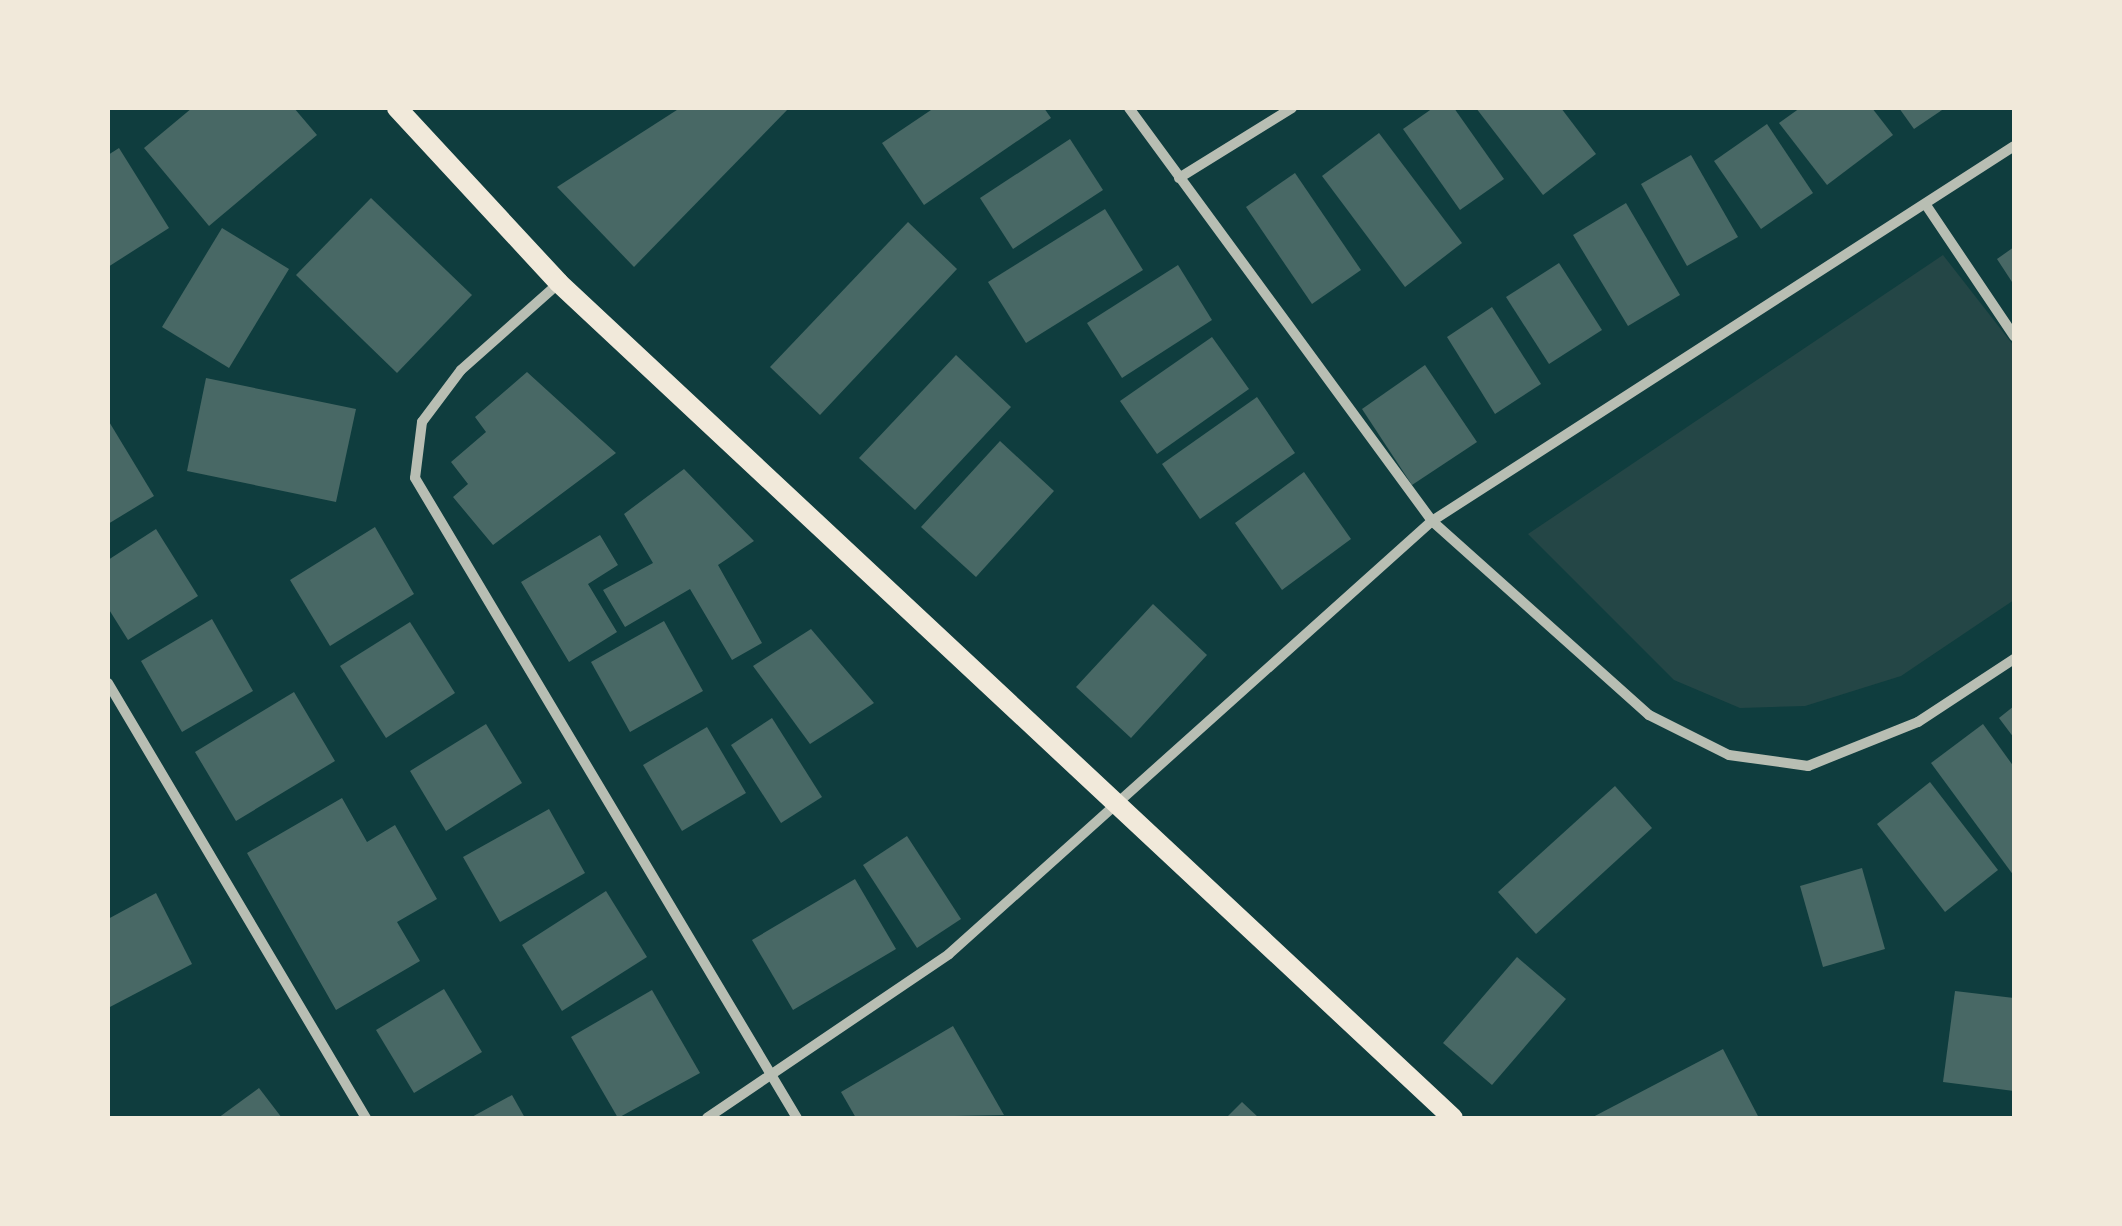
<!DOCTYPE html>
<html>
<head>
<meta charset="utf-8">
<style>
  body { margin:0 }
  #map { position:relative; width:2122px; height:1226px; overflow:hidden; background:#0f3d3e; font-family:Quicksand,sans-serif }
  div>[style] { position:absolute }
  [style*='--x'] { left:calc(var(--x)*1px); top:calc(var(--y)*1px); width:calc(var(--w)*1px); rotate:calc(var(--a)*1deg) }
  .green>* { inset:0; background:#244646 }
  .building>* { inset:0; background:#486865 }
  .minor>* { height:10px; margin:-5px; padding:0 5px; transform-origin:5px; border-radius:5px; background:#b8beb3 }
  .secondary>* { height:20px; margin:-10px; padding:0 10px; transform-origin:10px; border-radius:10px; background:#f1e9da }
  span { translate:-50% -50%; white-space:nowrap; text-align:center; line-height:1.15; -webkit-text-stroke:10px #f1e9da; paint-order:stroke }
  .frame { position:absolute; inset:0; border:110px solid #f1e9da; pointer-events:none }
</style>
</head>
<body>
<div id="map">
  <div class="green">
    <div style="clip-path:polygon(1943px 255px,2014px 346px,2014px 600px,1901px 676px,1805px 706px,1740px 708px,1674px 680px,1528px 534px)"></div>
  </div>
  <div class="building">
    <div style="clip-path:polygon(192px 108px,294px 108px,317px 135px,209px 226px,144px 148px)"></div>
    <div style="clip-path:polygon(680px 108px,789px 108px,634px 267px,557px 187px)"></div>
    <div style="clip-path:polygon(934px 108px,1044px 108px,1051px 118px,924px 205px,882px 143px)"></div>
    <div style="clip-path:polygon(1433px 108px,1454px 108px,1504px 179px,1460px 210px,1403px 129px)"></div>
    <div style="clip-path:polygon(1476px 108px,1561px 108px,1596px 154px,1543px 195px)"></div>
    <div style="clip-path:polygon(1800px 108px,1872px 108px,1893px 135px,1827px 185px,1779px 123px)"></div>
    <div style="clip-path:polygon(1899px 108px,1945px 108px,1914px 129px)"></div>
    <div style="clip-path:polygon(1767px 124px,1813px 193px,1761px 229px,1714px 161px)"></div>
    <div style="clip-path:polygon(1379px 133px,1462px 243px,1405px 287px,1322px 176px)"></div>
    <div style="clip-path:polygon(1070px 139px,1103px 190px,1013px 249px,980px 198px)"></div>
    <div style="clip-path:polygon(119px 148px,169px 228px,108px 267px,108px 155px)"></div>
    <div style="clip-path:polygon(1691px 155px,1738px 237px,1687px 266px,1641px 184px)"></div>
    <div style="clip-path:polygon(1295px 173px,1361px 270px,1312px 304px,1246px 207px)"></div>
    <div style="clip-path:polygon(371px 198px,472px 295px,397px 373px,296px 275px)"></div>
    <div style="clip-path:polygon(1626px 203px,1680px 295px,1628px 326px,1573px 235px)"></div>
    <div style="clip-path:polygon(1105px 209px,1143px 270px,1026px 343px,988px 282px)"></div>
    <div style="clip-path:polygon(908px 222px,957px 269px,820px 415px,770px 367px)"></div>
    <div style="clip-path:polygon(222px 228px,289px 269px,229px 368px,162px 327px)"></div>
    <div style="clip-path:polygon(2014px 247px,2014px 285px,1997px 259px)"></div>
    <div style="clip-path:polygon(1559px 263px,1602px 330px,1549px 364px,1506px 297px)"></div>
    <div style="clip-path:polygon(1178px 265px,1212px 320px,1122px 378px,1087px 323px)"></div>
    <div style="clip-path:polygon(1492px 307px,1541px 384px,1495px 414px,1447px 337px)"></div>
    <div style="clip-path:polygon(1212px 337px,1249px 389px,1157px 454px,1120px 401px)"></div>
    <div style="clip-path:polygon(956px 355px,1011px 407px,915px 510px,859px 458px)"></div>
    <div style="clip-path:polygon(1425px 365px,1477px 442px,1412px 485px,1362px 409px)"></div>
    <div style="clip-path:polygon(527px 372px,616px 453px,493px 545px,453px 497px,468px 484px,451px 462px,486px 432px,475px 417px)"></div>
    <div style="clip-path:polygon(206px 378px,356px 409px,336px 502px,187px 471px)"></div>
    <div style="clip-path:polygon(1257px 397px,1295px 453px,1200px 519px,1162px 464px)"></div>
    <div style="clip-path:polygon(108px 420px,154px 496px,108px 524px)"></div>
    <div style="clip-path:polygon(1000px 441px,1054px 491px,976px 577px,921px 527px)"></div>
    <div style="clip-path:polygon(684px 469px,754px 541px,718px 565px,762px 643px,732px 660px,690px 589px,625px 627px,603px 590px,653px 563px,624px 514px)"></div>
    <div style="clip-path:polygon(1304px 472px,1351px 539px,1282px 590px,1235px 523px)"></div>
    <div style="clip-path:polygon(375px 527px,414px 594px,330px 646px,290px 580px)"></div>
    <div style="clip-path:polygon(156px 529px,198px 596px,128px 640px,108px 608px,108px 560px)"></div>
    <div style="clip-path:polygon(600px 535px,618px 565px,588px 584px,617px 632px,569px 662px,521px 582px)"></div>
    <div style="clip-path:polygon(1153px 604px,1207px 655px,1131px 738px,1076px 687px)"></div>
    <div style="clip-path:polygon(212px 619px,253px 691px,182px 732px,141px 661px)"></div>
    <div style="clip-path:polygon(664px 621px,703px 691px,630px 732px,591px 662px)"></div>
    <div style="clip-path:polygon(410px 622px,455px 693px,386px 738px,340px 666px)"></div>
    <div style="clip-path:polygon(811px 629px,874px 703px,810px 744px,753px 666px)"></div>
    <div style="clip-path:polygon(294px 692px,335px 761px,236px 821px,195px 752px)"></div>
    <div style="clip-path:polygon(2014px 706px,2014px 738px,1999px 718px)"></div>
    <div style="clip-path:polygon(772px 718px,822px 797px,781px 823px,731px 745px)"></div>
    <div style="clip-path:polygon(486px 724px,522px 783px,446px 831px,410px 771px)"></div>
    <div style="clip-path:polygon(1983px 724px,2014px 767px,2014px 876px,1931px 763px)"></div>
    <div style="clip-path:polygon(707px 727px,746px 793px,682px 831px,643px 765px)"></div>
    <div style="clip-path:polygon(1930px 782px,1998px 870px,1945px 912px,1877px 824px)"></div>
    <div style="clip-path:polygon(1615px 786px,1652px 828px,1536px 934px,1498px 892px)"></div>
    <div style="clip-path:polygon(342px 798px,367px 842px,395px 825px,437px 899px,397px 922px,420px 961px,336px 1010px,247px 853px)"></div>
    <div style="clip-path:polygon(549px 809px,585px 873px,500px 922px,463px 857px)"></div>
    <div style="clip-path:polygon(907px 836px,961px 919px,917px 948px,863px 865px)"></div>
    <div style="clip-path:polygon(1862px 868px,1885px 949px,1823px 967px,1800px 886px)"></div>
    <div style="clip-path:polygon(855px 879px,896px 949px,793px 1010px,752px 940px)"></div>
    <div style="clip-path:polygon(606px 891px,647px 957px,562px 1011px,522px 945px)"></div>
    <div style="clip-path:polygon(156px 893px,192px 964px,108px 1008px,108px 919px)"></div>
    <div style="clip-path:polygon(1517px 957px,1566px 999px,1492px 1085px,1443px 1043px)"></div>
    <div style="clip-path:polygon(444px 989px,482px 1052px,414px 1093px,376px 1030px)"></div>
    <div style="clip-path:polygon(652px 990px,700px 1073px,618px 1118px,571px 1037px)"></div>
    <div style="clip-path:polygon(1955px 991px,2014px 998px,2014px 1091px,1943px 1082px)"></div>
    <div style="clip-path:polygon(953px 1026px,1004px 1115px,856px 1118px,841px 1092px)"></div>
    <div style="clip-path:polygon(1723px 1049px,1759px 1118px,1591px 1118px)"></div>
    <div style="clip-path:polygon(259px 1088px,282px 1118px,218px 1118px)"></div>
    <div style="clip-path:polygon(512px 1095px,525px 1118px,470px 1118px)"></div>
    <div style="clip-path:polygon(1242px 1102px,1259px 1118px,1226px 1118px)"></div>
  </div>
  <div class="minor">
    <div style="--x:1129;--y:108;--w:512;--a:53.73"></div>
    <div style="--x:1432;--y:521;--w:291;--a:41.8"></div>
    <div style="--x:1649;--y:715;--w:89;--a:26.6"></div>
    <div style="--x:1729;--y:755;--w:80;--a:7.9"></div>
    <div style="--x:1808;--y:766;--w:118;--a:-21.8"></div>
    <div style="--x:1918;--y:722;--w:115;--a:-33.3"></div>
    <div style="--x:1179;--y:178;--w:133;--a:-31.8"></div>
    <div style="--x:1926;--y:205;--w:158;--a:56.1"></div>
    <div style="--x:559;--y:283;--w:131;--a:138.4"></div>
    <div style="--x:461;--y:370;--w:65;--a:126.9"></div>
    <div style="--x:422;--y:422;--w:56;--a:97.1"></div>
    <div style="--x:415;--y:478;--w:745;--a:59.17"></div>
    <div style="--x:108;--y:683;--w:506;--a:59.33"></div>
    <div style="--x:707;--y:1118;--w:292;--a:-34.1"></div>
    <div style="--x:949;--y:954;--w:649;--a:-41.88"></div>
    <div style="--x:1432;--y:521;--w:692;--a:-32.79"></div>
  </div>
  <div class="secondary">
    <div style="--x:397;--y:108;--w:238;--a:47.2"></div>
    <div style="--x:559;--y:283;--w:1223;--a:43.05"></div>
  </div>
  <div class="frame"></div>
</div>
</body>
</html>
